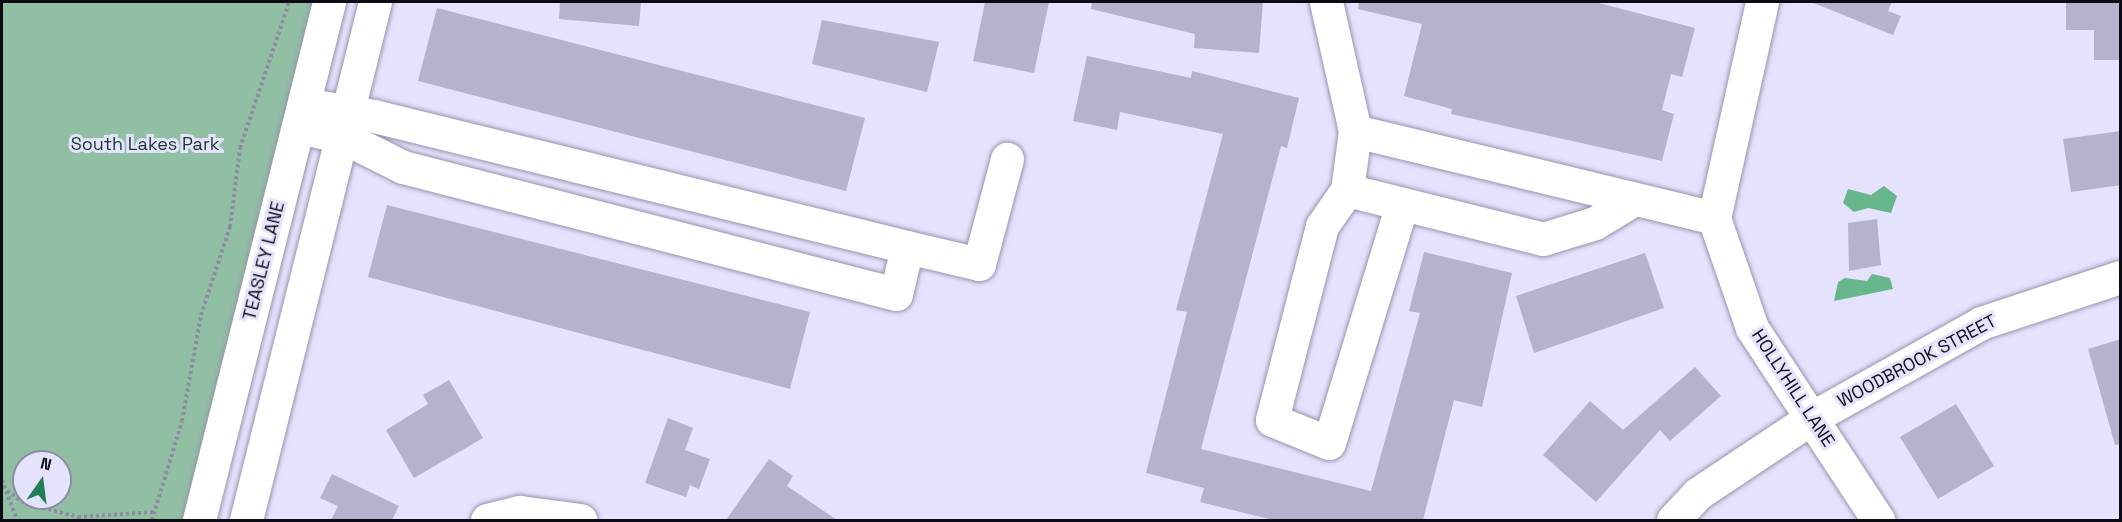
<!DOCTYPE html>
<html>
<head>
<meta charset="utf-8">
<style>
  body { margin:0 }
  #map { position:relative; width:2122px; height:522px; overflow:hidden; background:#e4e2fd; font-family:"Space Grotesk",sans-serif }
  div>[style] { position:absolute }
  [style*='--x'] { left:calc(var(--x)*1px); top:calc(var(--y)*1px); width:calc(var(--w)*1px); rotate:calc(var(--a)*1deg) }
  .green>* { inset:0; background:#91bfa4 }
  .water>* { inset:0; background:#68b68c }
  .building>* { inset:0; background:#b4b2cc }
  .path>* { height:4px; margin-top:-2px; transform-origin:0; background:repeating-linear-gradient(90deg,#8e8ca0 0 3px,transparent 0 6px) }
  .roads { filter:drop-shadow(0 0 2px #9795ae) drop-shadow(0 0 2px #9795ae) }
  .minor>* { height:33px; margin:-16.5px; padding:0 16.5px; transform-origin:16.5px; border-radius:16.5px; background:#fff }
  .major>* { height:33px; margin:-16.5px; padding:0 16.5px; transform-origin:16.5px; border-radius:16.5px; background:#fff }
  span { translate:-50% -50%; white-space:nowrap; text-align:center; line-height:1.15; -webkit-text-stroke:6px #e4e2fd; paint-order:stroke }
  .park-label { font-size:18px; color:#163928 }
  .street-label { font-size:18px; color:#0d0c15 }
  .frame { position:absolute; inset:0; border:3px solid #0d0c15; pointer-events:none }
  .north { position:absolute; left:12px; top:450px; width:60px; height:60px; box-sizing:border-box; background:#e4e2fd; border:2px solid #8e8ca0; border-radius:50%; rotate:14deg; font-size:16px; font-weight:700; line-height:24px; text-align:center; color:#0d0c15 }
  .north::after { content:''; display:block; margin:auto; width:21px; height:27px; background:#227f55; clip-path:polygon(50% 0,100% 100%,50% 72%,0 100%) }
</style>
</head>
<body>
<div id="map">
  <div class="green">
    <div style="clip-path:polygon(evenodd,2px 2px,328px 2px,199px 520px,2px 520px,2px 2px,24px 462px,60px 462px,60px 498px,24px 498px,24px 462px)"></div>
  </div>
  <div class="water">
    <div style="clip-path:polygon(1884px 186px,1897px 196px,1891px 213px,1868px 208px,1854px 212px,1843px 203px,1848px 189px,1871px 195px)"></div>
    <div style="clip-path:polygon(1872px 274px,1890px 278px,1893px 289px,1834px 301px,1838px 282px,1845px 278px,1867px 281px)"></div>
  </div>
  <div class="building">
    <div style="clip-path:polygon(560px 2px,641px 2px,639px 26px,559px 19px)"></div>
    <div style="clip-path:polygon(985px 2px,1049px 2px,1034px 73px,973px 61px)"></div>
    <div style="clip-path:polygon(1092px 2px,1263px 2px,1259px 53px,1194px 48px,1195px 34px,1091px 9px)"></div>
    <div style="clip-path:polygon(1359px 2px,1595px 2px,1695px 28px,1682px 77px,1671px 74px,1662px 110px,1674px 114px,1662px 161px,1451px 114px,1452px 109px,1404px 96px,1422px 24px,1358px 9px)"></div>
    <div style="clip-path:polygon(1811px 2px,1892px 2px,1888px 11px,1901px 16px,1893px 35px)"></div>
    <div style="clip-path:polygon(2066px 2px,2121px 2px,2121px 60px,2094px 60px,2094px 30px,2066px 30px)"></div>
    <div style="clip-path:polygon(437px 8px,865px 118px,846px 191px,418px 81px)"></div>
    <div style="clip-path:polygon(822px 20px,939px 42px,927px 92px,812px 64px)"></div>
    <div style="clip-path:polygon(1087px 56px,1191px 78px,1192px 71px,1299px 98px,1287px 148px,1281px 146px,1201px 449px,1371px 491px,1420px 313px,1409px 311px,1424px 252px,1512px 273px,1482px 407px,1454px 400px,1423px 520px,1273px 520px,1200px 502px,1204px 488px,1146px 473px,1187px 312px,1176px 310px,1223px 134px,1120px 112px,1117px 130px,1073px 121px)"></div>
    <div style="clip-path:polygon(2121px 131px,2121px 185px,2071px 192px,2063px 139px)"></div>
    <div style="clip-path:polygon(387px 205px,810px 312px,790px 389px,368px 277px)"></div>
    <div style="clip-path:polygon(1877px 219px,1881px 265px,1849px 271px,1848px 223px)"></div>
    <div style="clip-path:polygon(1645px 253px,1664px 308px,1534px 353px,1516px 296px)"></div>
    <div style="clip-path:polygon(2121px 339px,2121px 444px,2115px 445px,2088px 349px)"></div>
    <div style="clip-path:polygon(1695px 367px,1721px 396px,1670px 441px,1660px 430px,1596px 502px,1543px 455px,1590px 401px,1623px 430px)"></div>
    <div style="clip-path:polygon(449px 380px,483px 438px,414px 478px,386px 430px,428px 404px,423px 395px)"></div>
    <div style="clip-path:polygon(1956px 404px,1994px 466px,1938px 499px,1900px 437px)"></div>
    <div style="clip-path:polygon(668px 418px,693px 428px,685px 450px,710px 459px,699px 489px,690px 485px,686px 497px,645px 483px)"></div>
    <div style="clip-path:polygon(769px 459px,793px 476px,787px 486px,837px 520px,726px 520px)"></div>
    <div style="clip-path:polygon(332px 474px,399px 506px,392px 520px,331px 520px,338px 506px,320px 498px)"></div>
  </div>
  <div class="path">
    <div style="--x:2;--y:480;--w:43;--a:69.4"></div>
    <div style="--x:7;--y:491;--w:22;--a:34"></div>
    <div style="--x:25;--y:503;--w:55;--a:14.8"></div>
    <div style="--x:78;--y:517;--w:77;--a:-3.7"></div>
    <div style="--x:152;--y:520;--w:103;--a:-73.1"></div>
    <div style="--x:182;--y:421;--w:108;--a:-79.8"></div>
    <div style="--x:201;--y:315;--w:93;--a:-71.8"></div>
    <div style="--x:230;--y:227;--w:80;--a:-82.8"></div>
    <div style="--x:240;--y:148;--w:154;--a:-71.4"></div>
  </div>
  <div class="roads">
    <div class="minor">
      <div style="--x:1326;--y:2;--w:132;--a:77.3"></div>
      <div style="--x:1355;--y:131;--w:60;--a:97.7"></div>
      <div style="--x:1347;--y:190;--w:202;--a:14"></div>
      <div style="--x:1543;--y:239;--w:54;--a:-17.1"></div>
      <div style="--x:1595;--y:223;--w:42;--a:-31.4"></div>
      <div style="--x:1762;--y:2;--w:221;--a:102.5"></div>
      <div style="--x:1714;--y:218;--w:116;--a:70.9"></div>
      <div style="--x:1752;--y:328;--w:230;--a:56.7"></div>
      <div style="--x:298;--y:127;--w:46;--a:12.5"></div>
      <div style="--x:343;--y:137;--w:67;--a:26.6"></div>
      <div style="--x:403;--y:167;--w:509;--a:14.45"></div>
      <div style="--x:896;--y:294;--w:48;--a:-76.8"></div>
      <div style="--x:907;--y:247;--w:549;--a:-166.19"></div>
      <div style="--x:374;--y:116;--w:71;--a:-170.3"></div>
      <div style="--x:1355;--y:131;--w:369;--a:13.6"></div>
      <div style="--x:1347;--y:190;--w:44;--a:124.8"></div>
      <div style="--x:1322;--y:226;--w:200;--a:104.5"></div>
      <div style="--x:1272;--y:420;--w:61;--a:22"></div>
      <div style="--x:1329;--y:443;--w:250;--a:-73"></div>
      <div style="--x:907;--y:247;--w:74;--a:13.3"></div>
      <div style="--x:979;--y:264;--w:109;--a:-75.1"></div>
      <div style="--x:487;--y:520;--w:34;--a:-14"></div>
      <div style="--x:520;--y:512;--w:61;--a:7.6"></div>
      <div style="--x:1673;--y:520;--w:35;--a:-47"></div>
      <div style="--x:1697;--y:494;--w:139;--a:-33.6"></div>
      <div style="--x:1813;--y:417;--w:193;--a:-29.2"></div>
      <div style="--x:1981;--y:323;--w:146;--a:-18.3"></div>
    </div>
    <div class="major">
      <div style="--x:199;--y:520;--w:534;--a:-75.91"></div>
      <div style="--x:246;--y:520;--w:534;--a:-76.02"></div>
    </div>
  </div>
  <div class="park-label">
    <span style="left:145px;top:144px">South Lakes Park</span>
  </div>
  <div class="street-label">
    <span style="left:264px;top:261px;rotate:-76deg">TEASLEY LANE</span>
    <span style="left:1917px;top:361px;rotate:-28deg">WOODBROOK STREET</span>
    <span style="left:1793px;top:388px;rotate:57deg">HOLLYHILL LANE</span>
  </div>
  <div class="frame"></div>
  <div class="north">N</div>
</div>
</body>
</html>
